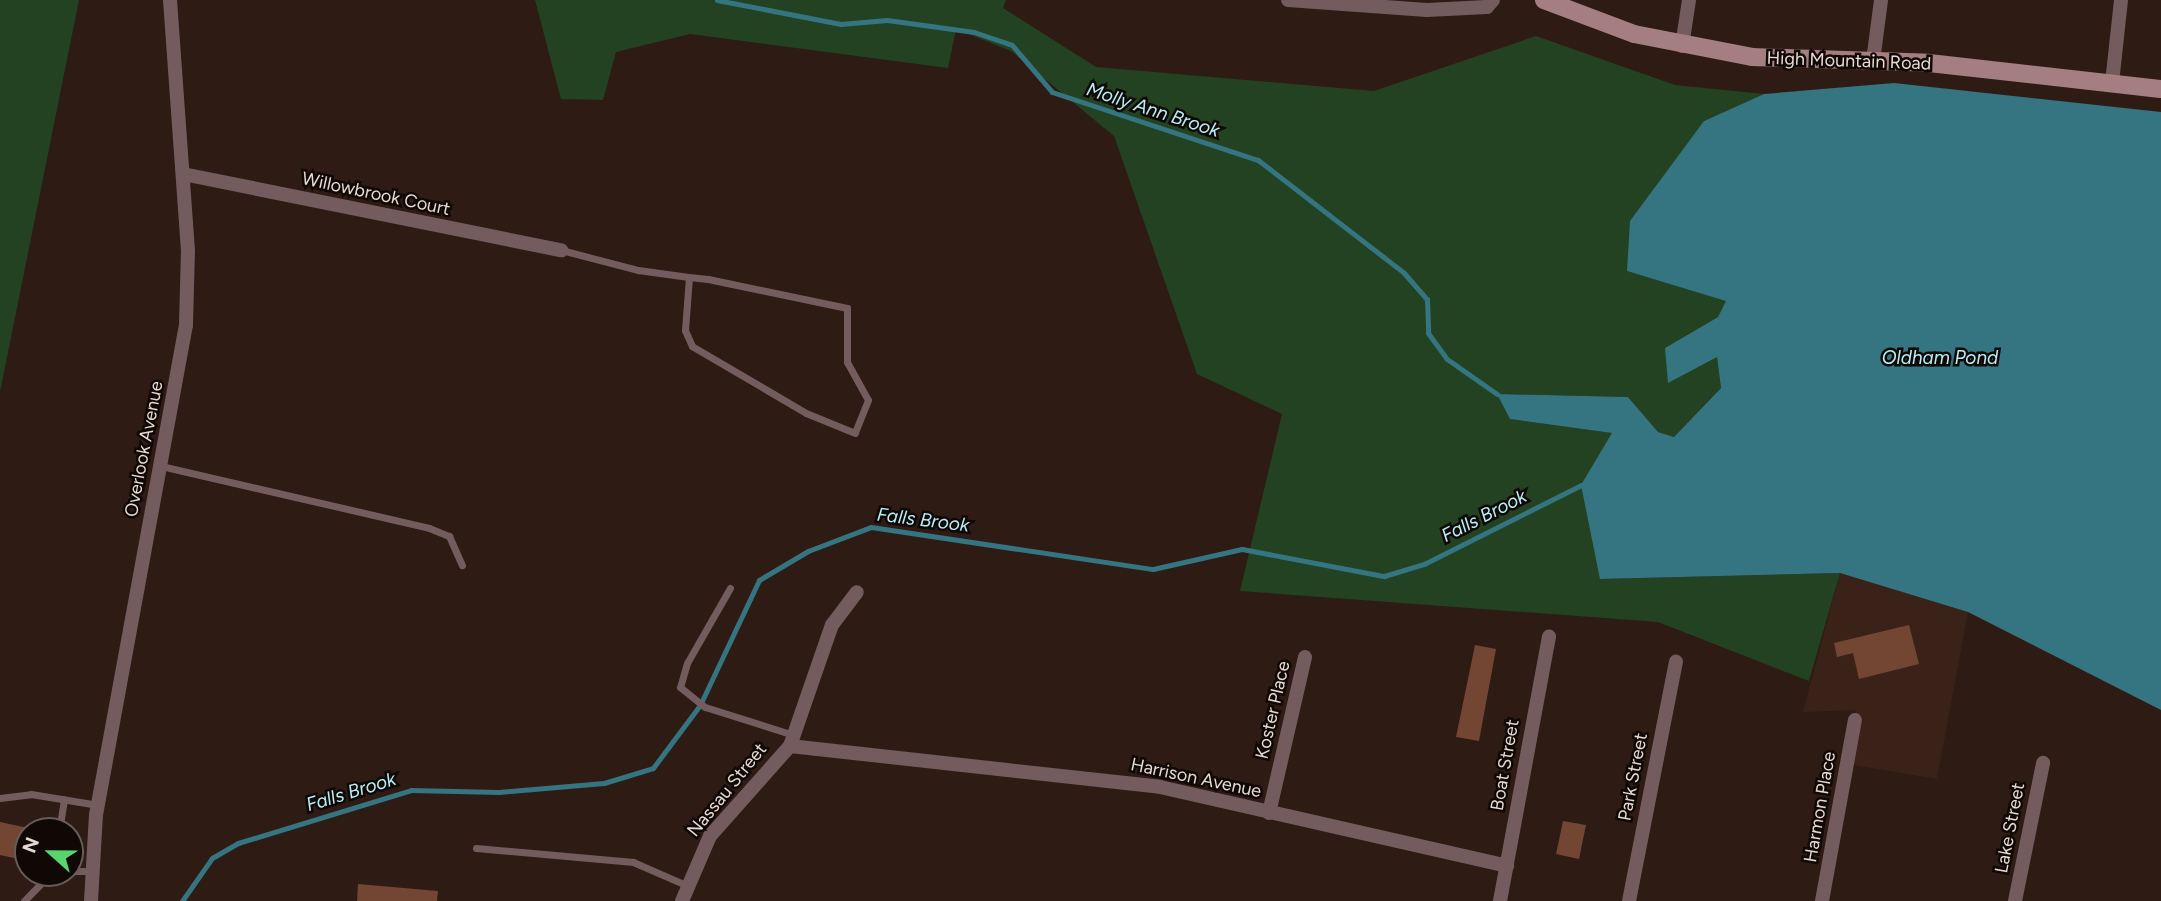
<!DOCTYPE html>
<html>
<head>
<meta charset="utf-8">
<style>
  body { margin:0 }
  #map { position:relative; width:2161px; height:901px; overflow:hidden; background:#2e1b14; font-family:Figtree,sans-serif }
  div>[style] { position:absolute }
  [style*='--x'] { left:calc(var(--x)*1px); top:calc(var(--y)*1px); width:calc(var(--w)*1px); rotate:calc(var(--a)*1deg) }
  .built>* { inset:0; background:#3a2218 }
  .green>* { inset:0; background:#234221 }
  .water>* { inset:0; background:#347581 }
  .stream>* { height:5px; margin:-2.5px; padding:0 2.5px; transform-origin:2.5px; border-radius:2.5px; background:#347581 }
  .building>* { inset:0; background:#734634 }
  .lane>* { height:7px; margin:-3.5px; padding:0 3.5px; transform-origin:3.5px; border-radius:3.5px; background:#745c5e }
  .street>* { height:14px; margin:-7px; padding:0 7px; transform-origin:7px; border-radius:7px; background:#745c5e }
  .secondary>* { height:18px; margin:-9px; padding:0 9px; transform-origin:9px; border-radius:9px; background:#a47e81 }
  span { translate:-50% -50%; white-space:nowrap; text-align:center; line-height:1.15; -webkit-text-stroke:5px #100805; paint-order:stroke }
  .street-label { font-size:18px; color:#e7d9d4 }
  .water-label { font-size:19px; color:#b6eefa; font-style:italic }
  .north { position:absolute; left:14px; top:817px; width:70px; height:70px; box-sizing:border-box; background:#100805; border:2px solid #665c58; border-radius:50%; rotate:291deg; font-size:19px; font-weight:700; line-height:28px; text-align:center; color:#e7d9d4 }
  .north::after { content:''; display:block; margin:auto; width:24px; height:32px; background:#58d56f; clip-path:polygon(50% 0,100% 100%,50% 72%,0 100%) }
</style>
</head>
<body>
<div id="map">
  <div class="built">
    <div style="clip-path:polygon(1840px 573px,1968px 612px,1937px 779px,1848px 764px,1856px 710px,1803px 712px)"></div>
  </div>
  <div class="green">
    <div style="clip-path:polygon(0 0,79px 0,0 392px)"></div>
    <div style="clip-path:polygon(535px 0,1006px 0,1003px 8px,1096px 67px,1374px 91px,1536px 36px,1675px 85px,1764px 94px,1704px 121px,1627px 271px,1727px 300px,1718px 317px,1665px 348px,1717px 357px,1721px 388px,1674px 437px,1658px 432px,1628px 397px,1498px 394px,1510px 419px,1613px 433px,1600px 579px,1840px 573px,1809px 681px,1658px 622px,1240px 591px,1282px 414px,1197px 374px,1114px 136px,1011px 51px,956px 29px,948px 68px,690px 34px,616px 52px,603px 100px,561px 99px)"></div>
  </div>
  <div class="water">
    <div style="clip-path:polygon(1894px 83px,2161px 112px,2161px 710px,1968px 612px,1840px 573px,1600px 579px,1581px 485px,1612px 433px,1510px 419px,1497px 394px,1628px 397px,1658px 432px,1674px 437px,1721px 388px,1717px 357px,1668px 383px,1665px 348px,1718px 317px,1726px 301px,1627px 271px,1630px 221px,1704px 121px,1764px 94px)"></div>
  </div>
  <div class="stream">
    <div style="--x:717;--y:0;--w:126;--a:11"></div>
    <div style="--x:841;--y:24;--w:46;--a:-5"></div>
    <div style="--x:887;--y:20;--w:88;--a:7.9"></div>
    <div style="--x:974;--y:32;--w:40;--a:18.9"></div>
    <div style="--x:1012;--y:45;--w:62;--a:49.6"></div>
    <div style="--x:1052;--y:92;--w:217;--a:18.3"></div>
    <div style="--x:1258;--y:160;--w:185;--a:37.7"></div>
    <div style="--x:1404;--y:273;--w:35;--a:49"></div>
    <div style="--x:1427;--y:299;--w:34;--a:88"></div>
    <div style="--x:1428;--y:333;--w:32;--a:54"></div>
    <div style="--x:1447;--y:359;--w:61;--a:35"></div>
    <div style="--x:182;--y:901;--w:52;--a:-55.1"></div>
    <div style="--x:212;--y:858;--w:30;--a:-30"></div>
    <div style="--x:238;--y:843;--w:181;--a:-17"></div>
    <div style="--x:411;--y:790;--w:88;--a:1.3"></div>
    <div style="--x:499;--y:792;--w:105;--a:-4.9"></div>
    <div style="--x:604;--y:783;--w:51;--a:-17"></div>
    <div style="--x:653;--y:768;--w:79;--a:-53.3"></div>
    <div style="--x:700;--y:705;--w:138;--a:-64.7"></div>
    <div style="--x:759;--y:580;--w:57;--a:-30.6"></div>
    <div style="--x:808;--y:551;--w:67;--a:-20.9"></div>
    <div style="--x:871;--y:527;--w:285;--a:8.5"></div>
    <div style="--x:1153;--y:569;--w:91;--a:-12.7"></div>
    <div style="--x:1242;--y:549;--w:145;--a:10.8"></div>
    <div style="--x:1384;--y:576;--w:42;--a:-16.7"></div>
    <div style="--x:1424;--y:564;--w:176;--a:-26.7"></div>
  </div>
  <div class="building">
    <div style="clip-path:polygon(1909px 625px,1919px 664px,1859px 679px,1853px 653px,1837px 657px,1834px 643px)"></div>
    <div style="clip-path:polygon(1475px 645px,1496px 649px,1479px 741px,1456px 737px)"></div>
    <div style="clip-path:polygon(1563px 821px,1586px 825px,1579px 859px,1556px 854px)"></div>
    <div style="clip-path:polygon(0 822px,28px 828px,28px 861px,0 855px)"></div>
    <div style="clip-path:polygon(358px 884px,438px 891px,437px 901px,357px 901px)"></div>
  </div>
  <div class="lane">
    <div style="--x:561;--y:250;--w:80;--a:14.6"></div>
    <div style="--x:638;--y:270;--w:51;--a:7.8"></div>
    <div style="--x:689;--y:277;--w:19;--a:6"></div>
    <div style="--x:708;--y:279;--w:142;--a:11.8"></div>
    <div style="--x:847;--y:308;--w:54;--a:90"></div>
    <div style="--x:847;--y:362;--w:43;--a:61.1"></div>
    <div style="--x:868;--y:400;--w:35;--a:112"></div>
    <div style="--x:855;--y:433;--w:53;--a:-157.8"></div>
    <div style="--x:806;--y:413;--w:132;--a:-149.6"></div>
    <div style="--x:692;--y:346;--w:17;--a:-114"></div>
    <div style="--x:685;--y:330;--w:53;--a:-85.7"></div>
    <div style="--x:161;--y:466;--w:275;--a:13"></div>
    <div style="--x:429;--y:528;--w:22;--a:22"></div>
    <div style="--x:449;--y:536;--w:32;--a:66"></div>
    <div style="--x:730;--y:588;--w:86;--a:119.8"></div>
    <div style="--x:687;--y:663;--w:25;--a:106"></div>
    <div style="--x:680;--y:687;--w:32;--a:39"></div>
    <div style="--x:705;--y:707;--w:93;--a:17.5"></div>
    <div style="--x:0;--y:798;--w:31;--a:-7"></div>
    <div style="--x:31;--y:794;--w:68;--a:9.3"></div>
    <div style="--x:59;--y:831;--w:32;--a:-81"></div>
    <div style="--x:476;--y:848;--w:158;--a:5.1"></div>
    <div style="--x:633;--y:862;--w:58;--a:23.5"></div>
    <div style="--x:70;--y:871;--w:20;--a:0"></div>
    <div style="--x:24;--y:901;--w:39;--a:-46"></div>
  </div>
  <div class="street">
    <div style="--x:1288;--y:0;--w:139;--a:4.1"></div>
    <div style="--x:1427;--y:10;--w:60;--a:-2.9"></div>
    <div style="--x:1487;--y:7;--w:9;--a:-49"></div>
    <div style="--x:1682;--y:46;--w:47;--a:-81.3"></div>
    <div style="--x:1873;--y:61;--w:62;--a:-82.5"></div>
    <div style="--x:2112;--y:83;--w:83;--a:-83.8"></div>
    <div style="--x:183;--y:174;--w:386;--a:11.4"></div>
    <div style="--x:790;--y:746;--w:372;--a:6.3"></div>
    <div style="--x:1160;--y:787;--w:356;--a:12.8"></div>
    <div style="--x:1269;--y:813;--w:160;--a:-77"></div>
    <div style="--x:91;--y:901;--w:86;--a:-86.7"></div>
    <div style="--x:96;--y:815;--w:498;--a:-79.6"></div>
    <div style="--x:186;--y:325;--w:74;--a:-88.5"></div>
    <div style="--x:188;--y:251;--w:252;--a:-94.1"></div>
    <div style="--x:682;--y:901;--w:71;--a:-66.7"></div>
    <div style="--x:710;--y:836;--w:120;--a:-48.4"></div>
    <div style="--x:790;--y:746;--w:128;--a:-70.9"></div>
    <div style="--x:832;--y:625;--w:41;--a:-52.9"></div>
    <div style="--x:1500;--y:901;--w:269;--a:-79.5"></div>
    <div style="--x:1629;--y:901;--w:244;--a:-78.9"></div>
    <div style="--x:1822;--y:901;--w:184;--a:-79.7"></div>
    <div style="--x:2015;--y:901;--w:141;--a:-78.5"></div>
  </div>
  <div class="secondary">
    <div style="--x:1544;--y:0;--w:96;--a:20.7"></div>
    <div style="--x:1634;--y:34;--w:120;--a:11"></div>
    <div style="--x:1752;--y:57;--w:177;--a:1.9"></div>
    <div style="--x:1929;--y:63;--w:233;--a:6.4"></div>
  </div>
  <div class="street-label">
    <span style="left:1849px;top:61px;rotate:2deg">High Mountain Road</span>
    <span style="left:376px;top:194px;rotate:12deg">Willowbrook Court</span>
    <span style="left:144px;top:449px;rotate:-79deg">Overlook Avenue</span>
    <span style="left:1273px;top:710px;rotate:-77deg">Koster Place</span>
    <span style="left:1505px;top:765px;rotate:-80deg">Boat Street</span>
    <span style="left:1633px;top:777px;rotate:-79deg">Park Street</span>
    <span style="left:1196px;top:778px;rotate:12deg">Harrison Avenue</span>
    <span style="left:727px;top:790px;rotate:-51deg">Nassau Street</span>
    <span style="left:1820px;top:807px;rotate:-80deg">Harmon Place</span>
    <span style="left:2010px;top:828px;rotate:-79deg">Lake Street</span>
  </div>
  <div class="water-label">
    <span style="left:1153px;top:110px;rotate:18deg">Molly Ann Brook</span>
    <span style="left:1940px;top:358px">Oldham Pond</span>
    <span style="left:1484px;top:516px;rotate:-27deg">Falls Brook</span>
    <span style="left:923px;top:520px;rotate:7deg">Falls Brook</span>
    <span style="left:351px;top:792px;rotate:-17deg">Falls Brook</span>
  </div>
  <div class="north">N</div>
</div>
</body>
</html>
